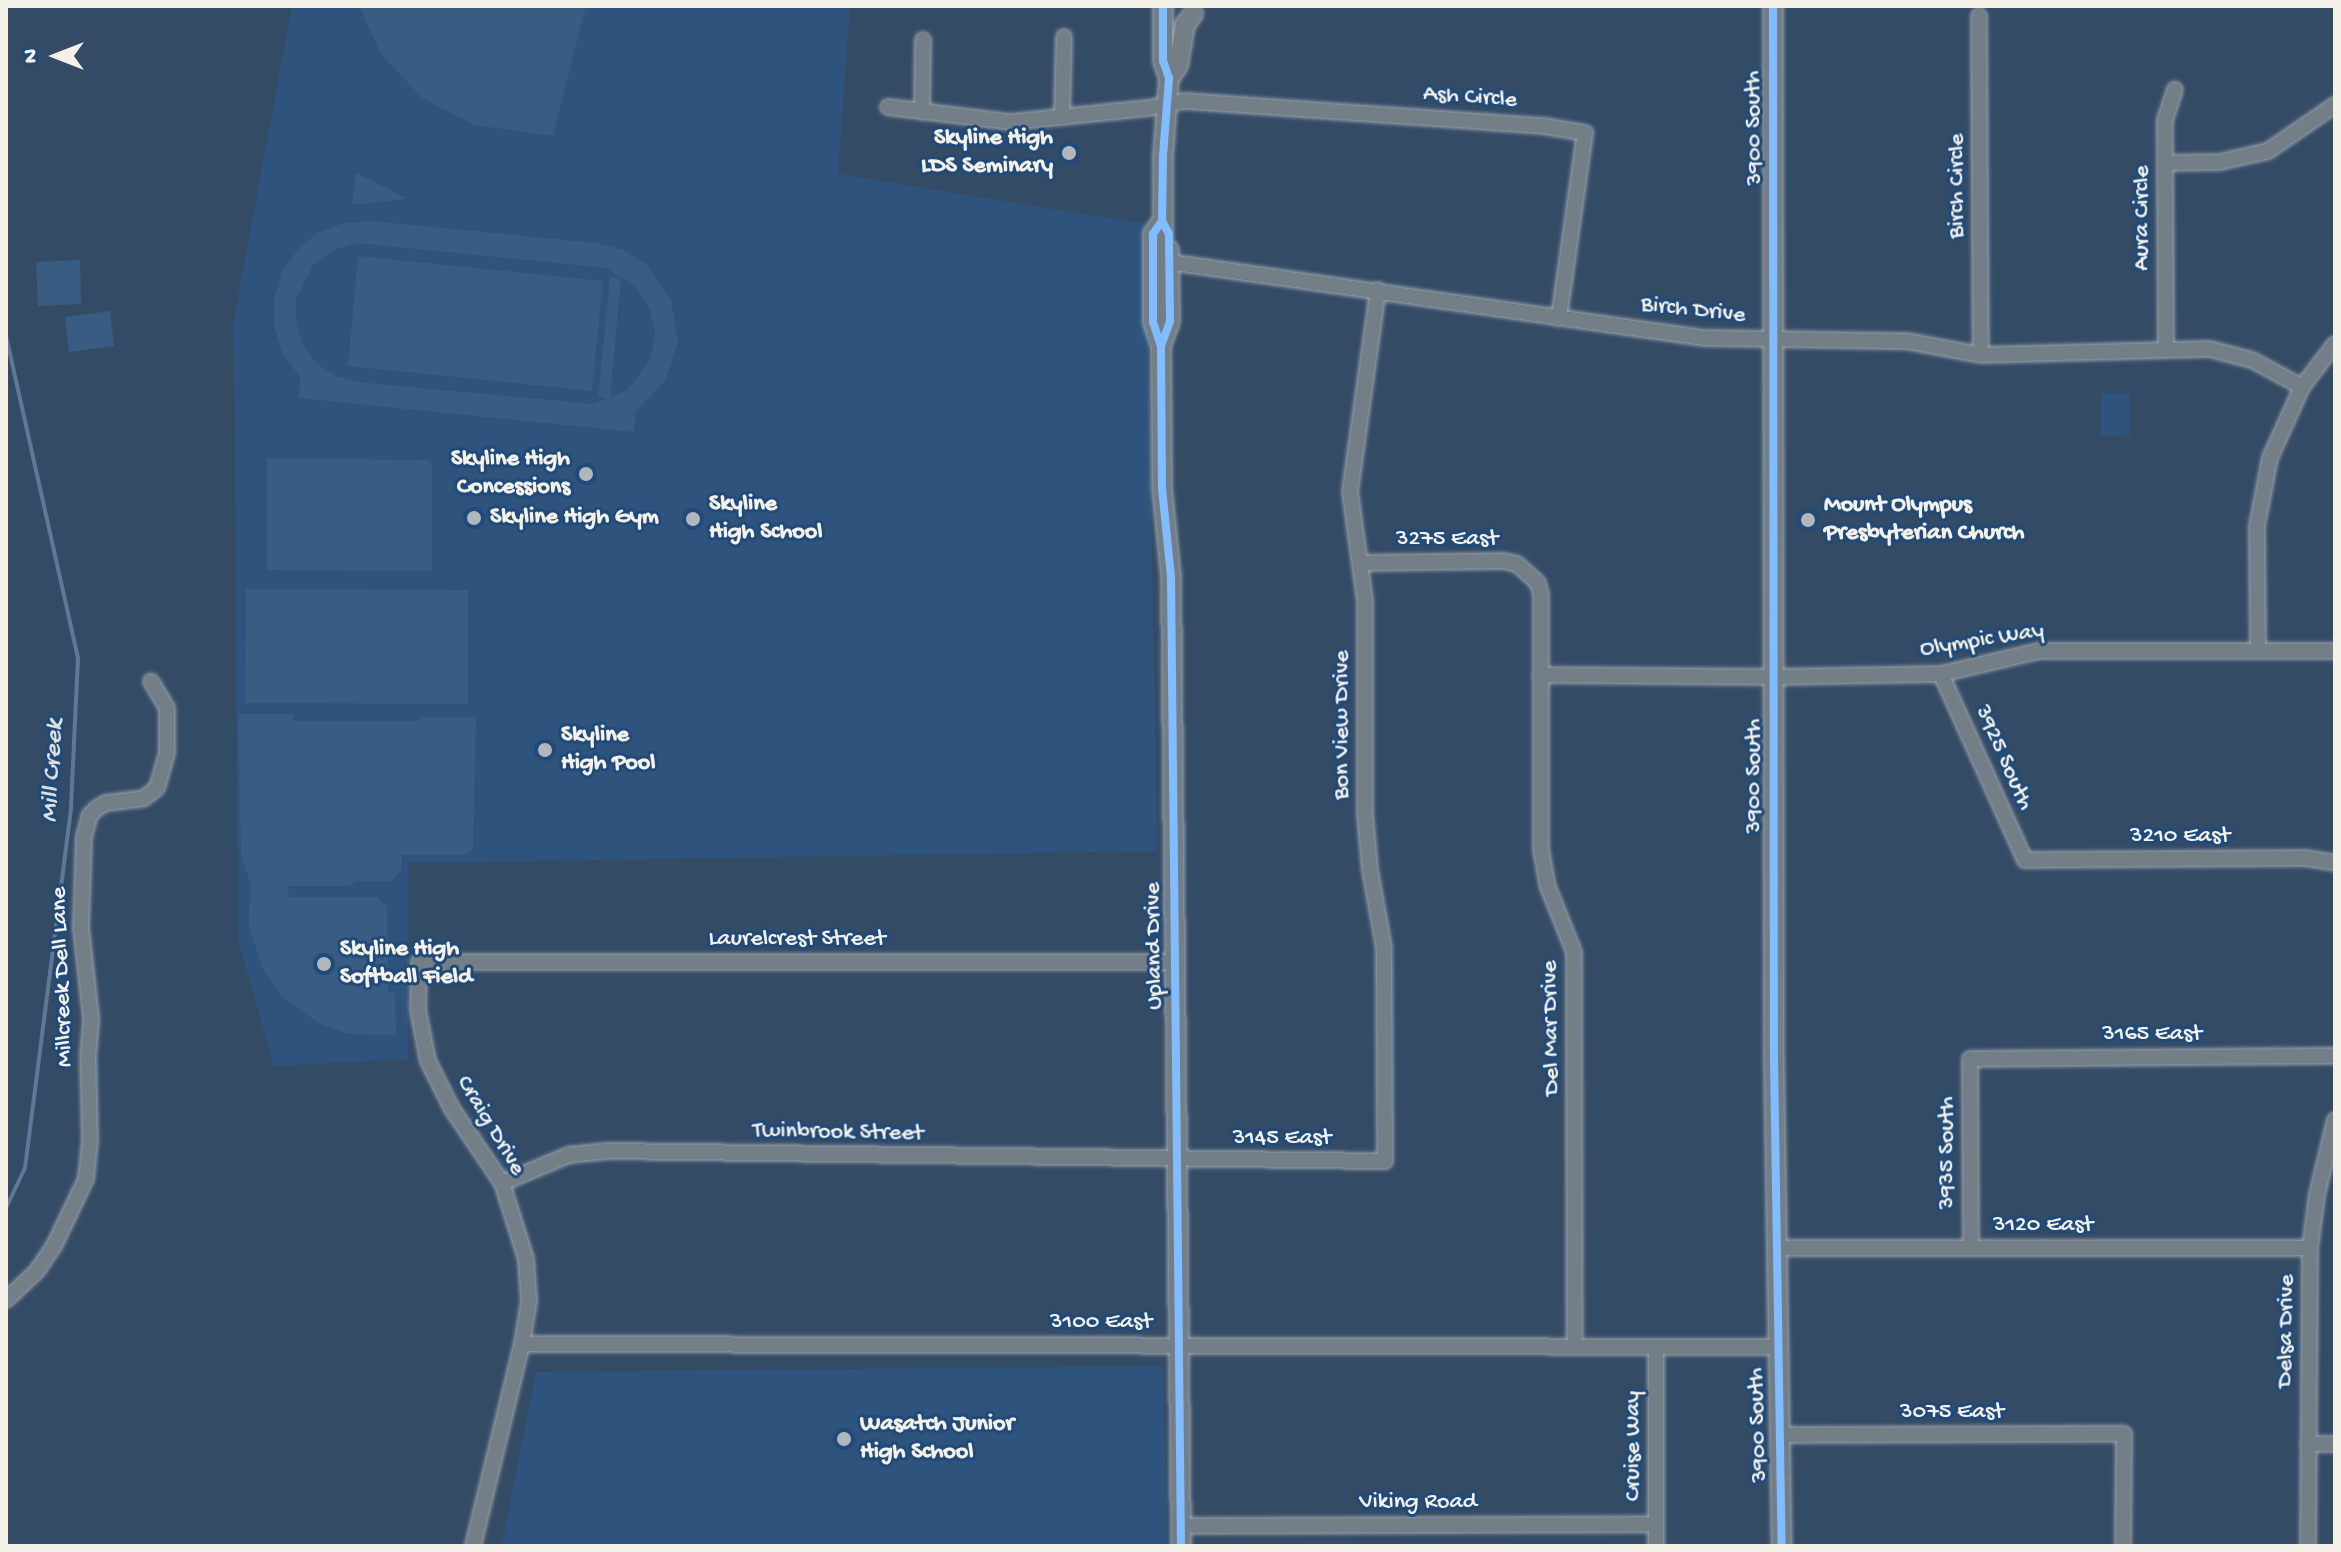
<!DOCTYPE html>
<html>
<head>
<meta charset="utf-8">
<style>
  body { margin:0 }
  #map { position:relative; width:2341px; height:1552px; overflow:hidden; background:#344b65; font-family:"Gochi Hand",sans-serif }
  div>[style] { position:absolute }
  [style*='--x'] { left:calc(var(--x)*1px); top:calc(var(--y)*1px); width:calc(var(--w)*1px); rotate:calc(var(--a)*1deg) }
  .built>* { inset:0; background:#2e547d }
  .green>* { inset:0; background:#395c83 }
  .stream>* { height:4px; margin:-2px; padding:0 2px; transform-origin:2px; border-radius:2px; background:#5e7998 }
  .roads { filter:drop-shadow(0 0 2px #9ba5af) drop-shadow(0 0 2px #9ba5af) }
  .street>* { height:14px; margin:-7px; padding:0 7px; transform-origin:7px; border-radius:7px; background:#737e87 }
  .secondary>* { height:18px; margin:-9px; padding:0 9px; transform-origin:9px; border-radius:9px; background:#737e87 }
  .cycleway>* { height:8px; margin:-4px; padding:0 4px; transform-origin:4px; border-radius:4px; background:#80bcff }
  .dots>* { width:22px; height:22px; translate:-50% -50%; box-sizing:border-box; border:4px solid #1f4a7a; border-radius:50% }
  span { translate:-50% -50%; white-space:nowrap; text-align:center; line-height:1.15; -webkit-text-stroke:6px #1f4a7a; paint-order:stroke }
  .street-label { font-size:24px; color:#f4f1e8 }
  .poi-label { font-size:24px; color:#f4f1e8; font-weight:700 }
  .right { translate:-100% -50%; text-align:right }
  .left { translate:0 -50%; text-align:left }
  .water-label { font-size:26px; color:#dee0dd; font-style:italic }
  .frame { position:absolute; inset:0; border:8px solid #f4f1e8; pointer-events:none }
  .north { position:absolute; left:16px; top:16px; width:80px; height:80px; -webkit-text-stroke:6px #1f4a7a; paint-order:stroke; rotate:270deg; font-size:22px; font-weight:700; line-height:32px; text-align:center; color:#f4f1e8 }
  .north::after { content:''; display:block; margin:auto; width:28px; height:36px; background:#f4f1e8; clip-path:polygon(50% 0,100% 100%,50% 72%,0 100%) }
</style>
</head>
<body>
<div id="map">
  <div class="built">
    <div style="clip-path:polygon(292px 6px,850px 6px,838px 174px,1146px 224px,1157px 851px,408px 863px,408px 1059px,274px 1066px,238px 940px,234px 320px)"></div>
    <div style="clip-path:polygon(2101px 393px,2130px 393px,2130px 436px,2101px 435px)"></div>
    <div style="clip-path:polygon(1163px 1366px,1167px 1546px,502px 1546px,536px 1372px)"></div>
  </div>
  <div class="green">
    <div style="clip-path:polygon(359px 6px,586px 6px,553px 136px,475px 125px,422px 98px,381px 54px)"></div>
    <div style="clip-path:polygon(356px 173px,408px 199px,352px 205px)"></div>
    <div style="clip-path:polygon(evenodd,371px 221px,596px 243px,623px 250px,647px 265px,671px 300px,678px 342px,665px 381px,636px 411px,634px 432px,299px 398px,300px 377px,283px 354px,274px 327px,274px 299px,282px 272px,298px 249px,319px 232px,344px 223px,371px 221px,357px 243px,607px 268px,637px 288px,650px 309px,655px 334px,651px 358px,628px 390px,593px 404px,358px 382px,336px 376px,316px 363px,303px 344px,296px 322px,296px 299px,313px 265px,333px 250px,357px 243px)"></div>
    <div style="clip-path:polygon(358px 256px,603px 281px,592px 391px,348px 366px)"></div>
    <div style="clip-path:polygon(80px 260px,81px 304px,38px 306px,36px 262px)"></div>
    <div style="clip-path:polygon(610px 277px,621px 278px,610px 398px,598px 397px)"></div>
    <div style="clip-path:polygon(110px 311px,114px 346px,69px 352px,65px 317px)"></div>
    <div style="clip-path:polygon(267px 458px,427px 460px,432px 464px,432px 571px,267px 570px)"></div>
    <div style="clip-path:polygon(246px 589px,468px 590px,468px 704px,245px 703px)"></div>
    <div style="clip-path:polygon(238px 714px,293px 714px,293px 721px,420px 721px,420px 717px,476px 717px,473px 850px,464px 855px,402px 855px,401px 871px,390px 881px,355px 881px,350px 886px,288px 886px,289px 897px,377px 897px,387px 907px,388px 993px,395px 993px,396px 1035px,349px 1034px,320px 1024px,282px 997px,264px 971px,249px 928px,250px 883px,241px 854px)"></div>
  </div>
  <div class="stream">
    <div style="--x:6;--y:336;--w:330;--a:77.4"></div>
    <div style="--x:78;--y:658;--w:151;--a:92.7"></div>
    <div style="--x:71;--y:809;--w:362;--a:97.3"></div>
    <div style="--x:25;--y:1168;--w:44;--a:115.4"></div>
  </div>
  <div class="roads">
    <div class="street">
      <div style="--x:1979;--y:16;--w:339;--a:89.7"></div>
      <div style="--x:888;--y:107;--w:124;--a:7"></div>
      <div style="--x:1011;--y:122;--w:138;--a:-5.8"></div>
      <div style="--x:1148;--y:108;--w:38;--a:-11"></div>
      <div style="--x:1185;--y:101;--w:360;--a:4"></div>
      <div style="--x:1544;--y:126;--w:42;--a:9.7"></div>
      <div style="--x:1585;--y:133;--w:187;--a:98"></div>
      <div style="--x:922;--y:112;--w:72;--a:-89.2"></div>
      <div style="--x:1062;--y:117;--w:80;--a:-88.6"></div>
      <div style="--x:2165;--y:163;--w:55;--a:-1"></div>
      <div style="--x:2220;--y:162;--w:49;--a:-12.9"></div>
      <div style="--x:2268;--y:151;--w:81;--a:-34.5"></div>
      <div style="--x:1169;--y:262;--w:540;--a:8.09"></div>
      <div style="--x:1704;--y:338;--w:202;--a:0.9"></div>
      <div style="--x:1906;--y:341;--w:76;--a:10.6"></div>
      <div style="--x:1981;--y:355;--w:229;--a:-1.5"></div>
      <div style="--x:2210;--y:349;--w:43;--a:14.7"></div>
      <div style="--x:2252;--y:360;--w:57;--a:28.4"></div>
      <div style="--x:2166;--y:348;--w:228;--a:-90.3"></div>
      <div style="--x:2165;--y:120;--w:32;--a:-72"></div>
      <div style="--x:1360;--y:563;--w:143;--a:-0.8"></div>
      <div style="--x:1503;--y:561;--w:14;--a:12"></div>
      <div style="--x:1517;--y:564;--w:28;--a:42"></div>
      <div style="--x:1538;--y:583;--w:12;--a:76"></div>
      <div style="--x:1541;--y:595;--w:254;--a:90"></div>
      <div style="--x:1541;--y:849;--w:39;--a:80"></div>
      <div style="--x:1548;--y:887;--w:70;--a:68.2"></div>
      <div style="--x:1574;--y:952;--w:394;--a:89.9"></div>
      <div style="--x:2258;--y:651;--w:125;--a:-90.5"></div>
      <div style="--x:2257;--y:526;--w:69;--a:-79.2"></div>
      <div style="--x:2270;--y:458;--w:78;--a:-65.7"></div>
      <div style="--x:2302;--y:387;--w:54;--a:-52.5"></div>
      <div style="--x:1941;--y:674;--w:204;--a:65.7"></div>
      <div style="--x:2025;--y:860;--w:280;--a:-0.4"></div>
      <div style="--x:2305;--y:858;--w:30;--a:9"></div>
      <div style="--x:1540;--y:675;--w:235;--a:0.5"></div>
      <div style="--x:1775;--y:677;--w:166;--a:-1"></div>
      <div style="--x:1941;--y:674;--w:101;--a:-13.2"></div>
      <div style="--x:2039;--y:651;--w:296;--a:0"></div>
      <div style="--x:502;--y:1183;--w:73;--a:-22.7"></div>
      <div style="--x:569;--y:1155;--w:38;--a:-6"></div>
      <div style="--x:607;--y:1151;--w:778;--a:0.74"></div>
      <div style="--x:1385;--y:1161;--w:213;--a:-90.3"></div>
      <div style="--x:1384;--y:948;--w:79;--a:-100.2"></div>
      <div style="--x:1370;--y:870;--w:56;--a:-95.1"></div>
      <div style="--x:1365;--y:814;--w:213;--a:-90"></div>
      <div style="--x:1365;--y:601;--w:110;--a:-97.8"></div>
      <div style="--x:1350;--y:492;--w:204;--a:-82.1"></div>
      <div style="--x:1776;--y:1248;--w:534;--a:0"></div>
      <div style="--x:1971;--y:1248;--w:189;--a:-90.3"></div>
      <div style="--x:1970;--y:1059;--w:365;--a:-0.5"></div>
      <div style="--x:6;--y:1300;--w:42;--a:-43.1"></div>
      <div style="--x:37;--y:1271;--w:30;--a:-56"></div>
      <div style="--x:54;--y:1246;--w:74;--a:-64.5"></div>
      <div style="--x:86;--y:1179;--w:38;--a:-84"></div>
      <div style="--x:90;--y:1141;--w:85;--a:-91.3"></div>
      <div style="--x:88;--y:1056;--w:38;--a:-85"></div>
      <div style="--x:91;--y:1018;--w:92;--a:-96.3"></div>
      <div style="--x:81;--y:927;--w:90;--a:-88.1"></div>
      <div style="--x:84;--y:837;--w:23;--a:-75"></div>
      <div style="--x:90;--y:815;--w:10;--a:-45"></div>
      <div style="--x:97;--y:808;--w:10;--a:-29"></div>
      <div style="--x:106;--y:803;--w:38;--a:-7"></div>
      <div style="--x:144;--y:798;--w:16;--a:-38"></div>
      <div style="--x:157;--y:788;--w:37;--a:-74"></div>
      <div style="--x:167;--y:752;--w:44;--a:-90"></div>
      <div style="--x:167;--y:708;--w:31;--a:-121"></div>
      <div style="--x:522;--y:1344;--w:1255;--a:0.14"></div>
      <div style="--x:1656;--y:1347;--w:199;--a:90"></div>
      <div style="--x:1780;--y:1435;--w:344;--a:-0.2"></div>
      <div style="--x:2124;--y:1434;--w:112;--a:90.5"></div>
      <div style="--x:2308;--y:1444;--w:27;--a:0"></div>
      <div style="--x:1180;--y:1526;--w:476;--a:-0.2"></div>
      <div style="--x:473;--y:1546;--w:208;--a:-76.4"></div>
      <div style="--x:522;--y:1344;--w:44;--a:-80.8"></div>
      <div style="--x:529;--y:1301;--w:42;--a:-94.1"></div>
      <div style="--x:526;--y:1259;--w:80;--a:-107.5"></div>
      <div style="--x:502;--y:1183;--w:89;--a:-124"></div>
      <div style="--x:452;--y:1109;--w:54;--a:-116.6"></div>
      <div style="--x:428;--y:1061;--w:52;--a:-101.1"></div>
      <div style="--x:418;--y:1010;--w:48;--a:-88.8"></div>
      <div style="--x:419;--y:962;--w:757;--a:0"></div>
      <div style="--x:2308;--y:1546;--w:298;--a:-89.6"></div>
      <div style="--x:2310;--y:1248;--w:53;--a:-82.5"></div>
      <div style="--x:2317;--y:1195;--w:77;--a:-76.5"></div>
    </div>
    <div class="secondary">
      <div style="--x:1773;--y:6;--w:1055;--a:89.95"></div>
      <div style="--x:1774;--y:1061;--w:485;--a:89.1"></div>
      <div style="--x:1163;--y:7;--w:54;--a:90"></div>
      <div style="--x:1163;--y:61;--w:18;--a:71"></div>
      <div style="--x:1169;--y:78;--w:78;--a:94.4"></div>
      <div style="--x:1163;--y:156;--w:103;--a:90"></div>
      <div style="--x:1163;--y:259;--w:7;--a:27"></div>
      <div style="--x:1169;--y:78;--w:15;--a:-53"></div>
      <div style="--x:1178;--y:66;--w:42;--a:-80.3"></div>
      <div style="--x:1185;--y:25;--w:14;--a:-54"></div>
      <div style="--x:1162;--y:221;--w:16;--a:125"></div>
      <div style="--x:1153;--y:234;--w:88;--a:90"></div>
      <div style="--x:1153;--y:322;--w:25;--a:72"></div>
      <div style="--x:1161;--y:346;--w:142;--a:89.6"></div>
      <div style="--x:1162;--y:488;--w:89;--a:84.2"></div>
      <div style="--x:1171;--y:577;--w:969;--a:89.41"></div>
      <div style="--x:1161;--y:346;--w:27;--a:-70"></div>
      <div style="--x:1170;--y:321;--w:71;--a:-90.8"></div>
    </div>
  </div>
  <div class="cycleway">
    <div style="--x:1773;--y:6;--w:1055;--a:89.95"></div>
    <div style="--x:1774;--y:1061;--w:485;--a:89.1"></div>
    <div style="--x:1162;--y:221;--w:16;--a:125"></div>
    <div style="--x:1153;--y:234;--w:88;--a:90"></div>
    <div style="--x:1153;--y:322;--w:25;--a:72"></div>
    <div style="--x:1161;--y:346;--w:142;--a:89.6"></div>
    <div style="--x:1162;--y:488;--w:89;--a:84.2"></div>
    <div style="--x:1171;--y:577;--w:969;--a:89.41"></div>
    <div style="--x:1161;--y:346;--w:27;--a:-70"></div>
    <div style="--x:1170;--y:321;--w:87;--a:-90.7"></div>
    <div style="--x:1169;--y:234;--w:15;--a:-118"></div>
    <div style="--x:1162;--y:221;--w:65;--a:-89.1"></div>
    <div style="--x:1163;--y:156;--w:78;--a:-85.6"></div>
    <div style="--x:1169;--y:78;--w:18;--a:-109"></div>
    <div style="--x:1163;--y:61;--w:54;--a:-90"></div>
  </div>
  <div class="dots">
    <div style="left:1069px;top:153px;background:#b1b7ba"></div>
    <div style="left:586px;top:474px;background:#b1b7ba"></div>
    <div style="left:474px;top:518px;background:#b1b7ba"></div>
    <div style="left:693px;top:519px;background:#b1b7ba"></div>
    <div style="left:1808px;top:520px;background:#b1b7ba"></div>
    <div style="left:545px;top:750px;background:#b1b7ba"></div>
    <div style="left:324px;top:964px;background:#b1b7ba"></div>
    <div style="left:844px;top:1439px;background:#b1b7ba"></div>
  </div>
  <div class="street-label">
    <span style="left:1470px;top:98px;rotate:4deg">Ash Circle</span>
    <span style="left:1755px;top:128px;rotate:-91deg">3900 South</span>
    <span style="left:1958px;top:186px;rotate:-90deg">Birch Circle</span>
    <span style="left:2143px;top:218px;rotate:-90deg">Aura Circle</span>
    <span style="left:1693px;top:311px;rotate:6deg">Birch Drive</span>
    <span style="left:1447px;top:540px">3275 East</span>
    <span style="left:1982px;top:641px;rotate:-9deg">Olympic Way</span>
    <span style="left:1343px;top:725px;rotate:-90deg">Bon View Drive</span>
    <span style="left:2003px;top:758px;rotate:66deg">3925 South</span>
    <span style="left:1755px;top:776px;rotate:-90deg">3900 South</span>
    <span style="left:2180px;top:837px">3210 East</span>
    <span style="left:797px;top:940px">Laurelcrest Street</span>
    <span style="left:1155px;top:946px;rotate:-91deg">Upland Drive</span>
    <span style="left:63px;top:977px;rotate:-92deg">Millcreek Dell Lane</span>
    <span style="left:1552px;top:1028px;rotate:-91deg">Del Mar Drive</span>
    <span style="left:2152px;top:1035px">3165 East</span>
    <span style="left:490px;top:1126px;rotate:59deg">Craig Drive</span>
    <span style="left:838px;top:1133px;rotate:1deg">Twinbrook Street</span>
    <span style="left:1282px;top:1139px">3145 East</span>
    <span style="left:1948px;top:1153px;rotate:-90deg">3935 South</span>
    <span style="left:2043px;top:1226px">3120 East</span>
    <span style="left:1101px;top:1323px">3100 East</span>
    <span style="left:2287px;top:1331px;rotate:-89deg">Delsa Drive</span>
    <span style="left:1952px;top:1413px">3075 East</span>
    <span style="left:1759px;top:1425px;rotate:-92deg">3900 South</span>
    <span style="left:1634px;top:1446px;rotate:-90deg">Cruise Way</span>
    <span style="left:1418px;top:1503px">Viking Road</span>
  </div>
  <div class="poi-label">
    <span class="right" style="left:1053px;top:153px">Skyline High<br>LDS Seminary</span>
    <span class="right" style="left:570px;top:474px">Skyline High<br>Concessions</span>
    <span class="left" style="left:709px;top:519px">Skyline<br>High School</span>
    <span class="left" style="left:1824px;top:520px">Mount Olympus<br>Presbyterian Church</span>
    <span class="left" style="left:490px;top:518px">Skyline High Gym</span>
    <span class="left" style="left:561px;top:750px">Skyline<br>High Pool</span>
    <span class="left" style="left:340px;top:964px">Skyline High<br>Softball Field</span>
    <span class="left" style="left:860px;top:1439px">Wasatch Junior<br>High School</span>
  </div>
  <div class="water-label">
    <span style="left:54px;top:771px;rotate:-87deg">Mill Creek</span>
  </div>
  <div class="frame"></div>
  <div class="north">N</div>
</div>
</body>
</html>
